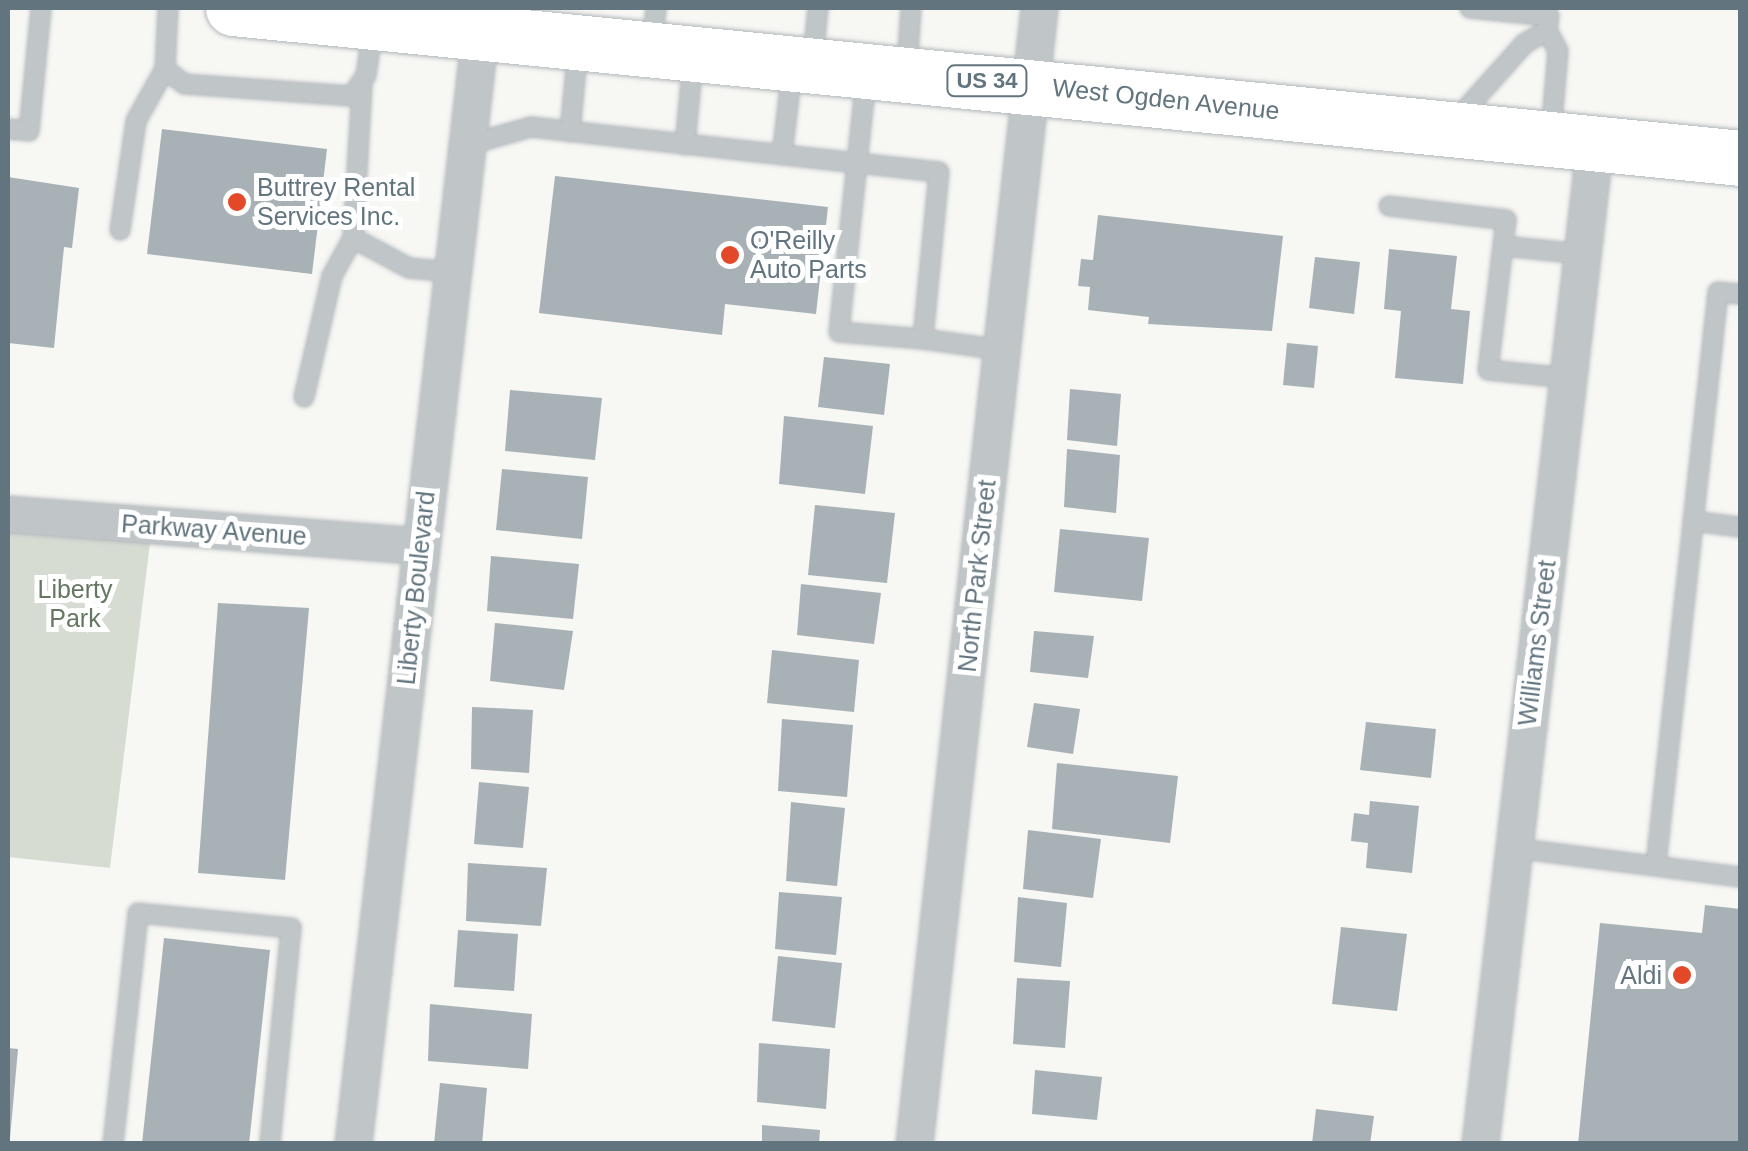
<!DOCTYPE html>
<html>
<head>
<meta charset="utf-8">
<style>
  body { margin:0 }
  #map { position:relative; width:1748px; height:1151px; overflow:hidden; background:#f7f7f4; font-family:Helvetica,sans-serif }
  div>[style] { position:absolute }
  [style*='--x'] { left:calc(var(--x)*1px); top:calc(var(--y)*1px); width:calc(var(--w)*1px); rotate:calc(var(--a)*1deg) }
  .green>* { inset:0; background:#d7dcd3 }
  .building>* { inset:0; background:#a7b1b6 }
  .roads { filter:drop-shadow(0 0 2px #b2b8bb) drop-shadow(0 0 2px #b2b8bb) }
  .lane>* { height:18px; margin:-9px; padding:0 9px; transform-origin:9px; border-radius:9px; background:#c0c5c8 }
  .street>* { height:35px; margin:-17.5px; padding:0 17.5px; transform-origin:17.5px; border-radius:17.5px; background:#c0c5c8 }
  .primary>* { height:55px; margin:-27.5px; padding:0 27.5px; transform-origin:27.5px; border-radius:27.5px; background:#fff }
  .dots>* { width:28px; height:28px; translate:-50% -50%; box-sizing:border-box; border:5px solid #fff; border-radius:50% }
  span { translate:-50% -50%; white-space:nowrap; text-align:center; line-height:1.15; -webkit-text-stroke:10px #fff; paint-order:stroke }
  .shield-label span { padding:2px 8px; background:#fff; border:2px solid; border-radius:8px; -webkit-text-stroke-width:0 }
  .shield-label { font-size:22px; color:#62757f; font-weight:700 }
  .street-label { font-size:25px; color:#62757f }
  .poi-label { font-size:25px; color:#62757f }
  .left { translate:0 -50%; text-align:left }
  .right { translate:-100% -50%; text-align:right }
  .park-label { font-size:25px; color:#667761 }
  .frame { position:absolute; inset:0; border:10px solid #62757f; pointer-events:none }
</style>
</head>
<body>
<div id="map">
  <div class="green">
    <div style="clip-path:polygon(8px 529px,150px 543px,110px 868px,8px 857px)"></div>
  </div>
  <div class="building">
    <div style="clip-path:polygon(162px 129px,327px 149px,312px 274px,147px 254px)"></div>
    <div style="clip-path:polygon(555px 176px,828px 207px,816px 314px,725px 304px,722px 335px,539px 313px)"></div>
    <div style="clip-path:polygon(8px 177px,79px 188px,72px 248px,64px 247px,54px 348px,8px 343px)"></div>
    <div style="clip-path:polygon(1098px 215px,1283px 236px,1272px 331px,1148px 324px,1149px 317px,1088px 310px,1090px 287px,1078px 286px,1081px 259px,1093px 260px)"></div>
    <div style="clip-path:polygon(1389px 249px,1457px 256px,1451px 309px,1470px 311px,1463px 384px,1395px 378px,1401px 311px,1384px 309px)"></div>
    <div style="clip-path:polygon(1315px 257px,1360px 262px,1354px 314px,1309px 308px)"></div>
    <div style="clip-path:polygon(1287px 343px,1318px 346px,1314px 388px,1283px 385px)"></div>
    <div style="clip-path:polygon(824px 357px,890px 364px,884px 415px,818px 407px)"></div>
    <div style="clip-path:polygon(1070px 389px,1121px 394px,1117px 446px,1067px 440px)"></div>
    <div style="clip-path:polygon(510px 390px,602px 398px,595px 460px,505px 451px)"></div>
    <div style="clip-path:polygon(784px 416px,873px 426px,865px 494px,779px 484px)"></div>
    <div style="clip-path:polygon(1067px 449px,1120px 455px,1116px 513px,1064px 507px)"></div>
    <div style="clip-path:polygon(502px 469px,588px 477px,582px 539px,496px 530px)"></div>
    <div style="clip-path:polygon(815px 505px,895px 513px,887px 583px,808px 575px)"></div>
    <div style="clip-path:polygon(1060px 529px,1149px 538px,1142px 601px,1054px 592px)"></div>
    <div style="clip-path:polygon(491px 556px,579px 564px,573px 619px,487px 611px)"></div>
    <div style="clip-path:polygon(801px 584px,881px 593px,874px 644px,797px 635px)"></div>
    <div style="clip-path:polygon(218px 603px,309px 608px,285px 880px,198px 873px)"></div>
    <div style="clip-path:polygon(495px 623px,573px 631px,564px 690px,490px 681px)"></div>
    <div style="clip-path:polygon(1034px 631px,1094px 636px,1088px 678px,1030px 672px)"></div>
    <div style="clip-path:polygon(772px 650px,859px 660px,854px 712px,767px 703px)"></div>
    <div style="clip-path:polygon(1034px 703px,1080px 709px,1073px 754px,1027px 747px)"></div>
    <div style="clip-path:polygon(472px 707px,533px 710px,529px 773px,471px 769px)"></div>
    <div style="clip-path:polygon(782px 719px,853px 725px,847px 797px,778px 791px)"></div>
    <div style="clip-path:polygon(1366px 722px,1436px 729px,1431px 778px,1360px 770px)"></div>
    <div style="clip-path:polygon(1057px 763px,1178px 776px,1170px 843px,1052px 829px)"></div>
    <div style="clip-path:polygon(479px 782px,529px 787px,523px 848px,474px 844px)"></div>
    <div style="clip-path:polygon(1370px 801px,1419px 806px,1412px 873px,1366px 868px,1368px 843px,1351px 841px,1354px 813px,1369px 815px)"></div>
    <div style="clip-path:polygon(791px 802px,845px 808px,837px 886px,786px 881px)"></div>
    <div style="clip-path:polygon(1028px 830px,1101px 839px,1093px 898px,1023px 889px)"></div>
    <div style="clip-path:polygon(468px 863px,547px 868px,541px 926px,466px 921px)"></div>
    <div style="clip-path:polygon(779px 892px,842px 897px,836px 955px,775px 949px)"></div>
    <div style="clip-path:polygon(1018px 897px,1067px 903px,1061px 967px,1014px 962px)"></div>
    <div style="clip-path:polygon(1705px 905px,1740px 909px,1740px 1144px,1578px 1144px,1600px 923px,1702px 933px)"></div>
    <div style="clip-path:polygon(1341px 927px,1407px 934px,1397px 1011px,1332px 1004px)"></div>
    <div style="clip-path:polygon(458px 930px,518px 934px,514px 991px,454px 987px)"></div>
    <div style="clip-path:polygon(164px 938px,270px 950px,249px 1144px,142px 1144px)"></div>
    <div style="clip-path:polygon(778px 956px,842px 963px,835px 1028px,772px 1021px)"></div>
    <div style="clip-path:polygon(1017px 978px,1070px 981px,1065px 1048px,1013px 1044px)"></div>
    <div style="clip-path:polygon(430px 1004px,532px 1014px,528px 1069px,428px 1061px)"></div>
    <div style="clip-path:polygon(759px 1043px,830px 1049px,826px 1109px,757px 1102px)"></div>
    <div style="clip-path:polygon(8px 1048px,18px 1049px,10px 1138px,8px 1138px)"></div>
    <div style="clip-path:polygon(1035px 1070px,1102px 1077px,1097px 1120px,1032px 1114px)"></div>
    <div style="clip-path:polygon(440px 1083px,487px 1088px,482px 1144px,434px 1144px)"></div>
    <div style="clip-path:polygon(1316px 1109px,1374px 1116px,1370px 1144px,1312px 1144px)"></div>
    <div style="clip-path:polygon(762px 1125px,820px 1130px,819px 1144px,762px 1144px)"></div>
  </div>
  <div class="roads">
    <div class="lane">
      <div style="--x:168;--y:8;--w:61;--a:92.8"></div>
      <div style="--x:165;--y:69;--w:24;--a:38"></div>
      <div style="--x:184;--y:84;--w:168;--a:4.1"></div>
      <div style="--x:352;--y:96;--w:25;--a:-56"></div>
      <div style="--x:366;--y:75;--w:48;--a:-81.5"></div>
      <div style="--x:1470;--y:8;--w:79;--a:5.8"></div>
      <div style="--x:1549;--y:16;--w:14;--a:98"></div>
      <div style="--x:652;--y:42;--w:34;--a:-83"></div>
      <div style="--x:813;--y:59;--w:51;--a:-84.4"></div>
      <div style="--x:907;--y:68;--w:60;--a:-86.2"></div>
      <div style="--x:866;--y:79;--w:254;--a:96.1"></div>
      <div style="--x:839;--y:332;--w:84;--a:4.8"></div>
      <div style="--x:1457;--y:119;--w:101;--a:-48.2"></div>
      <div style="--x:1524;--y:44;--w:27;--a:-31"></div>
      <div style="--x:1547;--y:30;--w:24;--a:62"></div>
      <div style="--x:1558;--y:51;--w:82;--a:94.9"></div>
      <div style="--x:8;--y:129;--w:21;--a:5"></div>
      <div style="--x:29;--y:131;--w:124;--a:-84.4"></div>
      <div style="--x:570;--y:132;--w:84;--a:-84.6"></div>
      <div style="--x:467;--y:145;--w:66;--a:-15.7"></div>
      <div style="--x:531;--y:127;--w:410;--a:6.3"></div>
      <div style="--x:939;--y:172;--w:168;--a:95.5"></div>
      <div style="--x:923;--y:339;--w:80;--a:7.9"></div>
      <div style="--x:685;--y:145;--w:85;--a:-84.6"></div>
      <div style="--x:782;--y:155;--w:85;--a:-83.2"></div>
      <div style="--x:1389;--y:206;--w:118;--a:6.8"></div>
      <div style="--x:1506;--y:220;--w:151;--a:96.8"></div>
      <div style="--x:1488;--y:370;--w:80;--a:5.7"></div>
      <div style="--x:120;--y:230;--w:110;--a:-81.6"></div>
      <div style="--x:136;--y:121;--w:60;--a:-60.9"></div>
      <div style="--x:353;--y:238;--w:64;--a:28.2"></div>
      <div style="--x:409;--y:268;--w:43;--a:5.3"></div>
      <div style="--x:1503;--y:246;--w:79;--a:5.8"></div>
      <div style="--x:304;--y:397;--w:124;--a:-77"></div>
      <div style="--x:332;--y:276;--w:43;--a:-61.1"></div>
      <div style="--x:353;--y:238;--w:152;--a:-86.6"></div>
      <div style="--x:1693;--y:521;--w:47;--a:7.3"></div>
      <div style="--x:1514;--y:848;--w:228;--a:7.3"></div>
      <div style="--x:1656;--y:865;--w:576;--a:-83.82"></div>
      <div style="--x:1718;--y:292;--w:22;--a:5"></div>
      <div style="--x:113;--y:1144;--w:232;--a:-83.8"></div>
      <div style="--x:138;--y:913;--w:154;--a:5.6"></div>
      <div style="--x:291;--y:928;--w:217;--a:95.6"></div>
    </div>
    <div class="street">
      <div style="--x:8;--y:514;--w:414;--a:4.4"></div>
      <div style="--x:353;--y:1144;--w:1119;--a:-83.48"></div>
      <div style="--x:914;--y:1144;--w:1143;--a:-83.72"></div>
      <div style="--x:1480;--y:1144;--w:1008;--a:-83.45"></div>
    </div>
    <div class="primary">
      <div style="--x:233;--y:8;--w:1514;--a:5.68"></div>
    </div>
  </div>
  <div class="dots">
    <div style="left:237px;top:202px;background:#e34829"></div>
    <div style="left:730px;top:255px;background:#e34829"></div>
    <div style="left:1682px;top:975px;background:#e34829"></div>
  </div>
  <div class="shield-label">
    <span style="left:987px;top:81px">US 34</span>
  </div>
  <div class="street-label">
    <span style="left:1166px;top:99px;rotate:6deg">West Ogden Avenue</span>
    <span style="left:214px;top:530px;rotate:4deg">Parkway Avenue</span>
    <span style="left:977px;top:576px;rotate:-84deg">North Park Street</span>
    <span style="left:416px;top:588px;rotate:-84deg">Liberty Boulevard</span>
    <span style="left:1537px;top:643px;rotate:-83deg">Williams Street</span>
  </div>
  <div class="poi-label">
    <span class="left" style="left:257px;top:202px">Buttrey Rental<br>Services Inc.</span>
    <span class="left" style="left:750px;top:255px">O'Reilly<br>Auto Parts</span>
    <span class="right" style="left:1662px;top:975px">Aldi</span>
  </div>
  <div class="park-label">
    <span style="left:75px;top:604px">Liberty<br>Park</span>
  </div>
  <div class="frame"></div>
</div>
</body>
</html>
